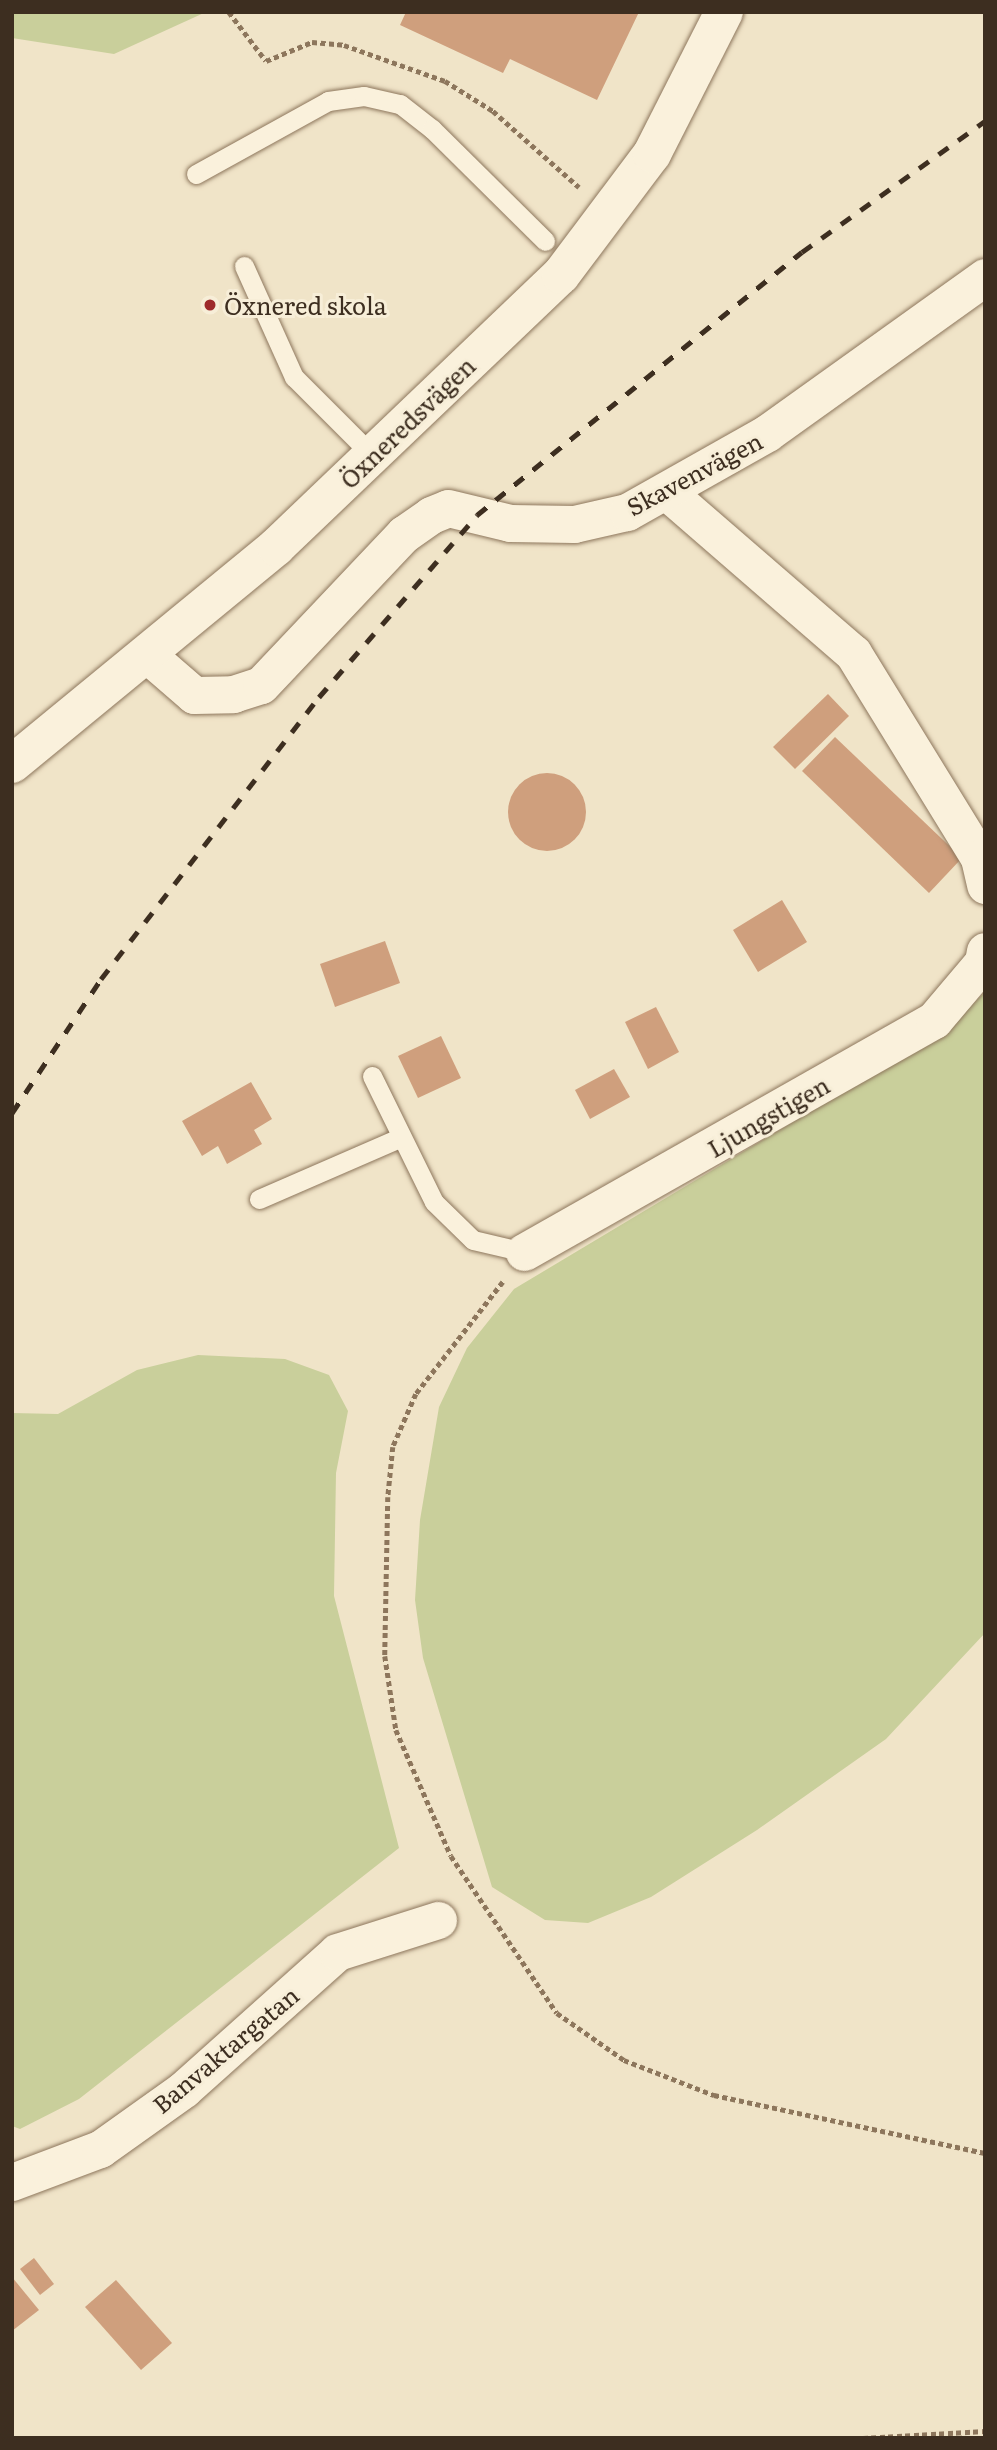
<!DOCTYPE html>
<html>
<head>
<meta charset="utf-8">
<style>
  body { margin:0 }
  #map { position:relative; width:997px; height:2450px; overflow:hidden; background:#f0e4c8; font-family:Literata,serif }
  div>[style] { position:absolute }
  [style*='--x'] { left:calc(var(--x)*1px); top:calc(var(--y)*1px); width:calc(var(--w)*1px); rotate:calc(var(--a)*1deg) }
  .green>* { inset:0; background:#c9cf9b }
  .building>* { inset:0; background:#cf9f7d }
  .round { border-radius:50% }
  .path>* { height:4.5px; margin-top:-2.25px; transform-origin:0; background:repeating-linear-gradient(90deg,#8d765c 0 5px,transparent 0 8.5px) }
  .roads { filter:drop-shadow(0 0 2px #8d765c) drop-shadow(0 0 2px #8d765c) }
  .lane>* { height:19px; margin:-9.5px; padding:0 9.5px; transform-origin:9.5px; border-radius:9.5px; background:#faf1dc }
  .street>* { height:37px; margin:-18.5px; padding:0 18.5px; transform-origin:18.5px; border-radius:18.5px; background:#faf1dc }
  .secondary>* { height:38px; margin:-19px; padding:0 19px; transform-origin:19px; border-radius:19px; background:#faf1dc }
  .rail>* { height:5px; margin-top:-2.5px; transform-origin:0; background:repeating-linear-gradient(90deg,#3d2e20 0 12px,transparent 0 24px) }
  .dots>* { width:19px; height:19px; translate:-50% -50%; box-sizing:border-box; border:4px solid #f7eed8; border-radius:50% }
  span { translate:-50% -50%; white-space:nowrap; text-align:center; line-height:1.15; -webkit-text-stroke:6px #f7eed8; paint-order:stroke }
  .poi-label { font-size:24px; color:#3d2e20 }
  .left { translate:0 -50%; text-align:left }
  .street-label { font-size:24px; color:#3d2e20 }
  .frame { position:absolute; inset:0; border:14px solid #3d2e20; pointer-events:none }
</style>
</head>
<body>
<div id="map">
  <div class="green">
    <div style="clip-path:polygon(12px 12px,206px 12px,114px 54px,12px 38px)"></div>
    <div style="clip-path:polygon(985px 992px,985px 1633px,886px 1739px,757px 1830px,651px 1897px,588px 1923px,545px 1920px,492px 1887px,423px 1658px,415px 1600px,420px 1520px,439px 1407px,467px 1348px,514px 1289px,945px 1031px)"></div>
    <div style="clip-path:polygon(198px 1355px,285px 1359px,329px 1375px,348px 1411px,336px 1473px,334px 1596px,399px 1848px,79px 2099px,20px 2129px,12px 2126px,12px 1413px,58px 1414px,137px 1370px)"></div>
  </div>
  <div class="building">
    <div style="clip-path:polygon(406px 12px,639px 12px,597px 100px,510px 59px,503px 73px,400px 25px)"></div>
    <div style="clip-path:polygon(828px 694px,849px 716px,795px 769px,773px 747px)"></div>
    <div style="clip-path:polygon(835px 737px,962px 858px,929px 893px,802px 771px)"></div>
    <div class="round" style="left:508px;top:773px;width:78px;height:78px"></div>
    <div style="clip-path:polygon(782px 900px,807px 942px,758px 972px,733px 930px)"></div>
    <div style="clip-path:polygon(385px 941px,400px 983px,335px 1007px,320px 964px)"></div>
    <div style="clip-path:polygon(656px 1007px,679px 1052px,648px 1069px,625px 1022px)"></div>
    <div style="clip-path:polygon(441px 1036px,461px 1078px,418px 1098px,398px 1056px)"></div>
    <div style="clip-path:polygon(614px 1069px,630px 1097px,590px 1119px,575px 1090px)"></div>
    <div style="clip-path:polygon(251px 1082px,272px 1119px,254px 1130px,262px 1144px,227px 1164px,218px 1146px,202px 1156px,182px 1121px)"></div>
    <div style="clip-path:polygon(34px 2258px,54px 2284px,40px 2295px,20px 2269px)"></div>
    <div style="clip-path:polygon(12px 2277px,39px 2310px,12px 2331px)"></div>
    <div style="clip-path:polygon(116px 2280px,172px 2343px,141px 2370px,85px 2307px)"></div>
  </div>
  <div class="path">
    <div style="--x:229;--y:12;--w:61;--a:52.9"></div>
    <div style="--x:266;--y:61;--w:50;--a:-22.4"></div>
    <div style="--x:312;--y:42;--w:32;--a:5"></div>
    <div style="--x:344;--y:45;--w:107;--a:19.6"></div>
    <div style="--x:445;--y:81;--w:57;--a:32"></div>
    <div style="--x:493;--y:111;--w:115;--a:41.5"></div>
    <div style="--x:503;--y:1282;--w:142;--a:127.8"></div>
    <div style="--x:416;--y:1394;--w:58;--a:113.5"></div>
    <div style="--x:393;--y:1447;--w:50;--a:95.7"></div>
    <div style="--x:388;--y:1497;--w:159;--a:91.1"></div>
    <div style="--x:385;--y:1656;--w:75;--a:81.5"></div>
    <div style="--x:396;--y:1730;--w:137;--a:66.4"></div>
    <div style="--x:451;--y:1856;--w:189;--a:56"></div>
    <div style="--x:557;--y:2013;--w:82;--a:35"></div>
    <div style="--x:624;--y:2060;--w:97;--a:21.3"></div>
    <div style="--x:714;--y:2095;--w:277;--a:12.1"></div>
    <div style="--x:863;--y:2438;--w:122;--a:-3.3"></div>
  </div>
  <div class="roads">
    <div class="lane">
      <div style="--x:196;--y:174;--w:151;--a:-28.9"></div>
      <div style="--x:328;--y:101;--w:36;--a:-8"></div>
      <div style="--x:364;--y:96;--w:37;--a:13"></div>
      <div style="--x:400;--y:104;--w:41;--a:38"></div>
      <div style="--x:432;--y:129;--w:159;--a:44.7"></div>
      <div style="--x:244;--y:266;--w:122;--a:65.8"></div>
      <div style="--x:294;--y:377;--w:110;--a:45"></div>
      <div style="--x:372;--y:1076;--w:140;--a:63.8"></div>
      <div style="--x:434;--y:1202;--w:54;--a:44.3"></div>
      <div style="--x:473;--y:1240;--w:52;--a:13.2"></div>
      <div style="--x:259;--y:1199;--w:153;--a:-23.5"></div>
    </div>
    <div class="street">
      <div style="--x:667;--y:492;--w:246;--a:40.9"></div>
      <div style="--x:853;--y:653;--w:241;--a:58.4"></div>
      <div style="--x:979;--y:858;--w:28;--a:77"></div>
      <div style="--x:150;--y:657;--w:58;--a:40.8"></div>
      <div style="--x:194;--y:695;--w:39;--a:-1"></div>
      <div style="--x:233;--y:694;--w:29;--a:-18"></div>
      <div style="--x:261;--y:685;--w:208;--a:-46.6"></div>
      <div style="--x:404;--y:534;--w:33;--a:-35"></div>
      <div style="--x:431;--y:515;--w:18;--a:-22"></div>
      <div style="--x:448;--y:508;--w:64;--a:13.6"></div>
      <div style="--x:510;--y:523;--w:64;--a:0.9"></div>
      <div style="--x:574;--y:524;--w:54;--a:-12.8"></div>
      <div style="--x:627;--y:512;--w:161;--a:-29.4"></div>
      <div style="--x:767;--y:433;--w:268;--a:-35.6"></div>
      <div style="--x:524;--y:1252;--w:471;--a:-29.5"></div>
      <div style="--x:934;--y:1020;--w:76;--a:-49.8"></div>
      <div style="--x:983;--y:962;--w:11;--a:-80"></div>
      <div style="--x:12;--y:2182;--w:94;--a:-20.6"></div>
      <div style="--x:100;--y:2149;--w:103;--a:-35.5"></div>
      <div style="--x:184;--y:2089;--w:205;--a:-41.8"></div>
      <div style="--x:337;--y:1952;--w:106;--a:-17.6"></div>
    </div>
    <div class="secondary">
      <div style="--x:12;--y:764;--w:342;--a:-39.4"></div>
      <div style="--x:276;--y:547;--w:394;--a:-43.7"></div>
      <div style="--x:561;--y:275;--w:151;--a:-53.1"></div>
      <div style="--x:652;--y:154;--w:159;--a:-63.1"></div>
    </div>
  </div>
  <div class="rail">
    <div style="--x:12;--y:1113;--w:161;--a:-56.4"></div>
    <div style="--x:101;--y:979;--w:356;--a:-52.3"></div>
    <div style="--x:319;--y:697;--w:241;--a:-49"></div>
    <div style="--x:477;--y:515;--w:418;--a:-39"></div>
    <div style="--x:802;--y:252;--w:225;--a:-35.6"></div>
  </div>
  <div class="dots">
    <div style="left:210px;top:305px;background:#9e2a2b"></div>
  </div>
  <div class="poi-label">
    <span class="left" style="left:224px;top:305px">Öxnered skola</span>
  </div>
  <div class="street-label">
    <span style="left:407px;top:422px;rotate:-44deg">Öxneredsvägen</span>
    <span style="left:694px;top:473px;rotate:-28deg">Skavenvägen</span>
    <span style="left:768px;top:1116px;rotate:-30deg">Ljungstigen</span>
    <span style="left:225px;top:2049px;rotate:-40deg">Banvaktargatan</span>
  </div>
  <div class="frame"></div>
</div>
</body>
</html>
